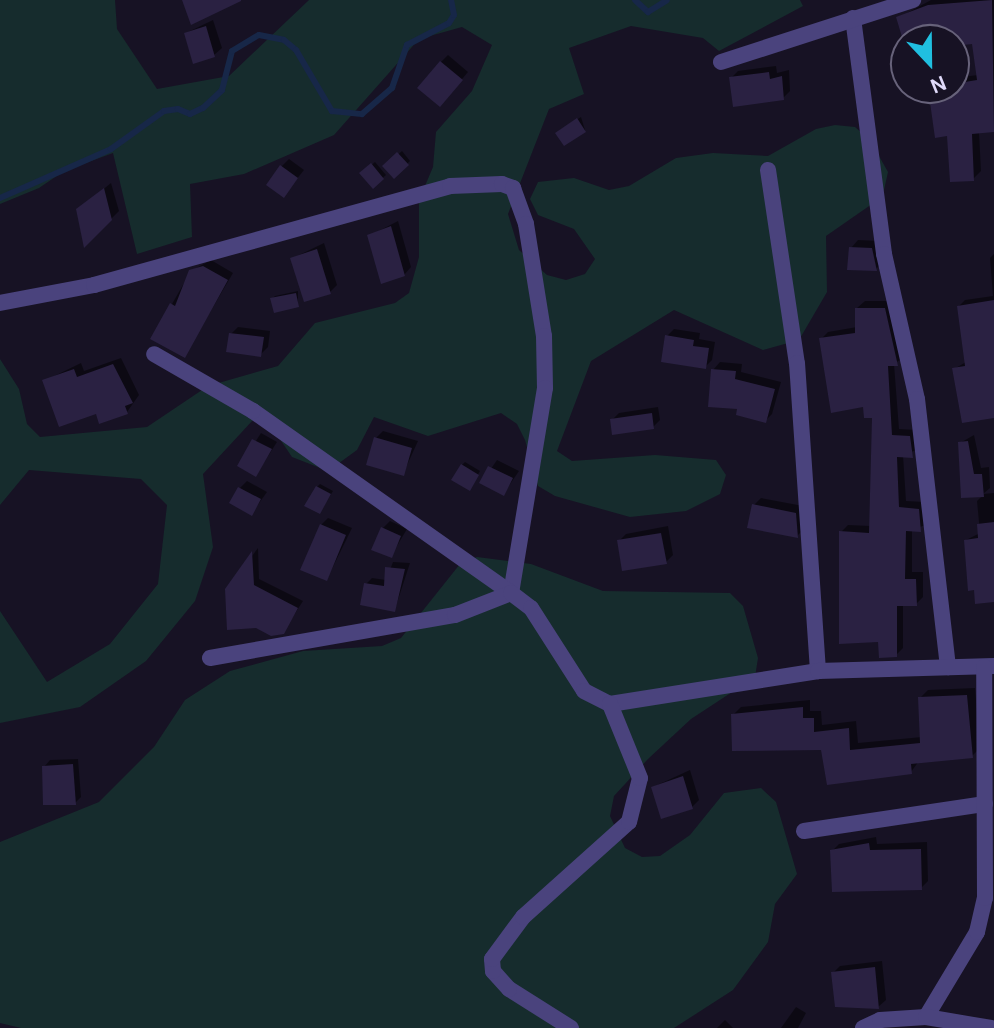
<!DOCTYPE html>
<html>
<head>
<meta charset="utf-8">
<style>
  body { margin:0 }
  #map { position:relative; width:994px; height:1028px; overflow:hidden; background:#171224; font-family:Karla,sans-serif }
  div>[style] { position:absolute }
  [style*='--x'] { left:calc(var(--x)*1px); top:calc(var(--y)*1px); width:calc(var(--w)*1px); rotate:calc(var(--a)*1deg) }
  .green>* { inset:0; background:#162c2d }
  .shadow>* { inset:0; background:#0007 }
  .stream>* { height:6px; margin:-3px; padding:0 3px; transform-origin:3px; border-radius:3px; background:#172748 }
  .building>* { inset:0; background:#2a2142 }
  .minor>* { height:16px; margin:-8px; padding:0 8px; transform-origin:8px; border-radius:8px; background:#4a437d }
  span { translate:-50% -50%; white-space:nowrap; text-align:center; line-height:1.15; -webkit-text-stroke:7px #171224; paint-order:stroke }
  .north { position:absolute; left:890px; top:24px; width:80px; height:80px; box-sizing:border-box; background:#171224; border:2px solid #67627a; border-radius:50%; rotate:158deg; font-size:22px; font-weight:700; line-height:32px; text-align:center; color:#e0dafa }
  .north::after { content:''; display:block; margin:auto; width:28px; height:36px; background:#20bfe0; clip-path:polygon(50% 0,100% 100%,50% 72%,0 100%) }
</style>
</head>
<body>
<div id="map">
  <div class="green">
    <div style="clip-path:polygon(0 0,115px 0,117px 29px,157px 89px,229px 76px,309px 0,800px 0,803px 6px,719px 51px,703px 38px,631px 26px,569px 48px,584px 94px,549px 109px,508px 214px,519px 250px,547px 275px,566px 280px,585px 274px,595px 259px,574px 229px,538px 215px,530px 199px,538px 182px,574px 178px,609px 190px,629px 186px,676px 158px,713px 153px,768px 156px,816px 129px,835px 125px,855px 127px,870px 140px,888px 172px,884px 190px,872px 204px,826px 236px,827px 292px,799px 340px,763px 350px,674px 310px,591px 361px,557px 451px,572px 461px,655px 455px,716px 460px,726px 475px,720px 494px,686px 511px,630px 517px,555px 496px,538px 486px,525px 440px,517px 424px,501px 413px,428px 436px,374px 417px,357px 450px,328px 471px,292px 457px,271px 426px,253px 420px,203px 474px,213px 547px,195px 601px,146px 661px,80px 707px,0 723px,0 611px,47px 682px,110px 644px,158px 584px,167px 505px,141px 479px,29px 470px,0 505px,0 359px,19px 389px,27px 424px,40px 437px,147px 427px,208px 386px,278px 366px,315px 323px,395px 303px,409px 293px,419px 257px,419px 200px,433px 167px,436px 132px,472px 91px,492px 45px,462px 27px,419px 39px,334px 135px,244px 174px,190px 184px,192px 237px,137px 254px,113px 153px,64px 171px,39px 188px,0 204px)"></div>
    <div style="clip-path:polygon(477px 557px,531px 564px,603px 591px,730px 593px,743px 606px,758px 658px,755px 677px,691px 719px,648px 759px,614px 796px,610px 816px,625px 848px,642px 857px,660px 856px,690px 835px,724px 793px,761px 788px,776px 802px,797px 874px,775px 904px,768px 942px,733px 990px,674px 1028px,21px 1028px,0 1023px,0 842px,99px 802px,154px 747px,185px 700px,230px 671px,303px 651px,382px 646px,401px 638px,460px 564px)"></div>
  </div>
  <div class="shadow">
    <div style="clip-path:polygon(931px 0,994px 0,994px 130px,979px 132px,981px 171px,973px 179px,954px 78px,978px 75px,974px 42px,954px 44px,944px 40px,943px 25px,898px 18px)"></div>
    <div style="clip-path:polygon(213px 20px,222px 48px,214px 55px,186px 33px)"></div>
    <div style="clip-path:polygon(448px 55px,468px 72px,447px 97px,441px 62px)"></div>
    <div style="clip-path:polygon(776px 66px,777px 73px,789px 70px,790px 91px,783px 98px,731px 78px,738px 71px)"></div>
    <div style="clip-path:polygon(581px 117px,585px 130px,560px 130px)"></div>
    <div style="clip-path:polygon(402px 151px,410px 161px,394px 176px,385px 166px)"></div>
    <div style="clip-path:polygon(289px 159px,304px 170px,284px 195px,282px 166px)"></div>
    <div style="clip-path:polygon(375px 162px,386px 175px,373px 186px,362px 173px)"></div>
    <div style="clip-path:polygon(111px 183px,119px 211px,86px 244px,78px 210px)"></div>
    <div style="clip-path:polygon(398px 221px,411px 267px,404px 275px,369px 236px)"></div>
    <div style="clip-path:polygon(858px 240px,879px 241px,883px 262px,876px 269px,851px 248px)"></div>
    <div style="clip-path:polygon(324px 243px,337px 285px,330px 292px,293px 258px)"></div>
    <div style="clip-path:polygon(994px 254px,994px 416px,954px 369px,966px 362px,959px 306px,965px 300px,993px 296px,990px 258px)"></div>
    <div style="clip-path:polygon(211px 260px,233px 273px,185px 355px,172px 304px,191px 271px)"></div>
    <div style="clip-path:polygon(298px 291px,298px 305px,272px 299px,275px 296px)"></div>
    <div style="clip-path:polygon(865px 301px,892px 301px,904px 357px,894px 364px,899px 429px,917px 430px,919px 449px,903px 455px,906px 501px,925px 502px,928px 524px,912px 530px,912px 572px,923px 572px,923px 597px,916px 604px,903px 604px,903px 648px,896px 655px,880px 640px,841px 532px,848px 525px,871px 526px,874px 416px,821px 339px,828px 332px,857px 327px,857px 308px)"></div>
    <div style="clip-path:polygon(238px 327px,270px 331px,268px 347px,261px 354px,231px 334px)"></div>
    <div style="clip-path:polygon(674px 329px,700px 333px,699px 339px,715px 342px,712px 360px,705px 367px,667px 336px)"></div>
    <div style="clip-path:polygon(121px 358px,139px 395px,127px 412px,97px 412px,44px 381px,81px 363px,84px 371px)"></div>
    <div style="clip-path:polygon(720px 362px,742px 364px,741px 372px,781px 382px,772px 414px,765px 421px,740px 408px,713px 370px)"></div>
    <div style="clip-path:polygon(658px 407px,660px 420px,653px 427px,612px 420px,619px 413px)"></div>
    <div style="clip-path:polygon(383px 431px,418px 441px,403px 474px,376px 438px)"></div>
    <div style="clip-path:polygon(261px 433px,277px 442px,256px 475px,240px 466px)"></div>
    <div style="clip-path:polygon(974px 435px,981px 468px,989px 467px,990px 488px,983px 494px,994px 493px,994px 600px,966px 540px,980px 533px,977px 501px,983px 495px,960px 443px)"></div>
    <div style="clip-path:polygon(497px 460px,519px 471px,504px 493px,482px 482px)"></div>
    <div style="clip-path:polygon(465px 462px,480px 471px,472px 485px,462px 465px)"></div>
    <div style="clip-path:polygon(247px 481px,267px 492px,252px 513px,240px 488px)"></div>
    <div style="clip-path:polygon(320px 484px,333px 491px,322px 509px,317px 487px)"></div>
    <div style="clip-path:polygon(761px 498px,803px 506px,804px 529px,797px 536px,754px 505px)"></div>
    <div style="clip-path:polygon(328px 518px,352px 528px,327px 579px,321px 525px)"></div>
    <div style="clip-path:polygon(390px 521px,407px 529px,391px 556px,383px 528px)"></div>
    <div style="clip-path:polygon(668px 526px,673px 555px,666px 562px,619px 541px,626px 534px)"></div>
    <div style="clip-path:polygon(258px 548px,259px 579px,303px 601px,283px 632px,227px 589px)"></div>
    <div style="clip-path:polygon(393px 562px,410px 563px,395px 609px,366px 584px,372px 578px,386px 580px)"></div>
    <div style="clip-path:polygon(975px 688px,980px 748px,972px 756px,919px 761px,911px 772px,733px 715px,741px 707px,810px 700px,810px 711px,821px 711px,822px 725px,856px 721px,858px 743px,922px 737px,920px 698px,928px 690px)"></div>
    <div style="clip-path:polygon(78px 759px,81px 797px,75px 803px,44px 767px,50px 760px)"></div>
    <div style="clip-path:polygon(690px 770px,699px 800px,692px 807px,653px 787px)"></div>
    <div style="clip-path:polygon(876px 837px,877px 844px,927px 842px,928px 881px,921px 888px,832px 851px,839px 844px)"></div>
    <div style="clip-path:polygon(882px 961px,886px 1000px,878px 1007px,833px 973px,840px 966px)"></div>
    <div style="clip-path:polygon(796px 1007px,806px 1013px,798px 1028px,781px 1028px)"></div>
    <div style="clip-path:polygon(725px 1020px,733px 1028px,717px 1028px)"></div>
  </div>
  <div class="stream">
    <div style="--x:635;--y:0;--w:18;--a:43"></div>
    <div style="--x:648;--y:12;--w:22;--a:-32"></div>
    <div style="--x:0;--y:198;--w:121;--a:-23.8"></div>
    <div style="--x:111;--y:149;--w:65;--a:-35.6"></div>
    <div style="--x:164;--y:111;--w:14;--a:-8"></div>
    <div style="--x:178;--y:109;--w:13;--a:23"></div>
    <div style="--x:190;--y:114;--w:14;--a:-25"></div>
    <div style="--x:203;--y:108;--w:26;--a:-43"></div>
    <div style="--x:222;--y:90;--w:40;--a:-75.6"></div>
    <div style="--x:232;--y:51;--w:31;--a:-31"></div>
    <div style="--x:259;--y:35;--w:25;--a:11"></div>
    <div style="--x:284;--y:40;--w:16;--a:40"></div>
    <div style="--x:296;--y:50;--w:71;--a:59.5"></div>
    <div style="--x:332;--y:111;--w:30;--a:6"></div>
    <div style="--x:362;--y:114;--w:40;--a:-41"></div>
    <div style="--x:392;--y:88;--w:46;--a:-70.8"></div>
    <div style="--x:407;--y:45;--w:47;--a:-27.6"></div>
    <div style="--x:449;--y:23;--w:9;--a:-58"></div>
    <div style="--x:454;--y:15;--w:15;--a:-101"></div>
  </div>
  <div class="building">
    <div style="clip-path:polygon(182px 0,241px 0,241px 1px,191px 25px)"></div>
    <div style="clip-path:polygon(992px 0,994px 132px,972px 134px,974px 181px,950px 182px,947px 136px,935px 138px,928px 88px,977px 80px,972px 44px,954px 46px,954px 40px,942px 40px,941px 28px,902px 37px,896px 17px,928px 5px)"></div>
    <div style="clip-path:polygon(206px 26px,215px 57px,193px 64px,184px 33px)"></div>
    <div style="clip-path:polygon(440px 61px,463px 80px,440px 107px,417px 88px)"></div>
    <div style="clip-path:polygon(769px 72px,770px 79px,782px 76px,784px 100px,733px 107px,729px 77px)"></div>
    <div style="clip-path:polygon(577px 118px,586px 132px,564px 146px,555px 133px)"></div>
    <div style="clip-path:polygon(397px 152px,409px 165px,394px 179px,382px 166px)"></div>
    <div style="clip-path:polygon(371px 163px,384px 179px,373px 189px,359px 173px)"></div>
    <div style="clip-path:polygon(280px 165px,298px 178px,284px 198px,266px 185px)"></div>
    <div style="clip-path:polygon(104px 188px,112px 220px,84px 248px,76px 209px)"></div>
    <div style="clip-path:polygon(391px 226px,405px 276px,381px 284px,367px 235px)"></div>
    <div style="clip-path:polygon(849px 247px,872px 248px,877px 271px,847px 270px)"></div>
    <div style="clip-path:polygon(317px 249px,331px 294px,304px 302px,290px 258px)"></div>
    <div style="clip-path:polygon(203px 266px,228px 280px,185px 358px,150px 339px,170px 303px,175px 306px,189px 270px)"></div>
    <div style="clip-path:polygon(296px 293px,299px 307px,274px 313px,270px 298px)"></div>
    <div style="clip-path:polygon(994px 300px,994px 418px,962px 423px,952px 368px,965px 366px,957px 306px)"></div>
    <div style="clip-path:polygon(855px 308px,885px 308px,898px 366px,888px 366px,892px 435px,910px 436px,913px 458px,897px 457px,899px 507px,919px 509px,921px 532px,906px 531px,905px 579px,916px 579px,917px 606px,897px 606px,897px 657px,879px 658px,878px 642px,839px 644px,839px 531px,869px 533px,872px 418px,864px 418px,863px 407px,831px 413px,819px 338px,855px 333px)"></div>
    <div style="clip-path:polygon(229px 333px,264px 337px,261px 357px,226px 352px)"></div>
    <div style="clip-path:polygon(665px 335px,694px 340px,693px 346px,709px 348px,706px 369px,661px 362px)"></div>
    <div style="clip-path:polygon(113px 364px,133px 403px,125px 406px,128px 414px,99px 424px,96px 414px,59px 427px,42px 380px,74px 369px,77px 377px)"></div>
    <div style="clip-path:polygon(711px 369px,736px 371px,735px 379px,775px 389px,766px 423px,736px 415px,737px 409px,708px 407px)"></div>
    <div style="clip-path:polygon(652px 413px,654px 429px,612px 435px,610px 419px)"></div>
    <div style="clip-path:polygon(374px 437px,412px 448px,404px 476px,366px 465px)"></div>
    <div style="clip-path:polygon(252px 439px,272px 449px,256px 477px,237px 466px)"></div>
    <div style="clip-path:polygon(968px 441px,974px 474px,982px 474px,984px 497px,961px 498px,958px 442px)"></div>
    <div style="clip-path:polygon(461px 464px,479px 475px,470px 491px,451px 480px)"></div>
    <div style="clip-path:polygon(488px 466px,513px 478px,504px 496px,479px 483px)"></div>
    <div style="clip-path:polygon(316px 486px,331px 494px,320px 514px,304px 506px)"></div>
    <div style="clip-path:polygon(238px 487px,261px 499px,252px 516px,229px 503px)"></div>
    <div style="clip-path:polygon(752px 504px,796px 513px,798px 538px,747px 528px)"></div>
    <div style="clip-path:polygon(994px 522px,994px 602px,975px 604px,974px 590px,968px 591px,964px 540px,978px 538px,977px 524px)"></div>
    <div style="clip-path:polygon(320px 524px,346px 535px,327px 581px,300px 570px)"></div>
    <div style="clip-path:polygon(381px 527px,401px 536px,392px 558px,371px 550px)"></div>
    <div style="clip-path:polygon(661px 533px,667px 564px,622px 571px,617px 540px)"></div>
    <div style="clip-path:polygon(252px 551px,254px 585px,298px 608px,284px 634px,271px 636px,256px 628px,227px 630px,225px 589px)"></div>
    <div style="clip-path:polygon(385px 567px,405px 569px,395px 612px,360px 605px,364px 583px,384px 586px)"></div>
    <div style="clip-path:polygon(967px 695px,973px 758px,911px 764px,912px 774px,827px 785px,821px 750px,732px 751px,731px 714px,803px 707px,803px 718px,814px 718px,814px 732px,849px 728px,850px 750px,920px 743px,918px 697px)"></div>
    <div style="clip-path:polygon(73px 764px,76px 805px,43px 805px,42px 766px)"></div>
    <div style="clip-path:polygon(683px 776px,693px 809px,661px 819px,651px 787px)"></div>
    <div style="clip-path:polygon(869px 843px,870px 850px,921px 849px,922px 890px,832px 892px,830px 850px)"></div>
    <div style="clip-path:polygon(875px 967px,879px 1009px,835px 1007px,831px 972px)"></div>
  </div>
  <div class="minor">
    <div style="--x:853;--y:18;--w:238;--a:82.5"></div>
    <div style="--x:884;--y:254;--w:149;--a:77.2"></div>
    <div style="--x:917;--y:399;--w:270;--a:83.4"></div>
    <div style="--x:721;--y:62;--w:202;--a:-17.9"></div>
    <div style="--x:768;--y:170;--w:195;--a:81.5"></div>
    <div style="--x:797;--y:363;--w:309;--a:86.1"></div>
    <div style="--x:0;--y:303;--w:96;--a:-10.8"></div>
    <div style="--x:94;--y:285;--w:370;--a:-15.5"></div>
    <div style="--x:450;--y:186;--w:52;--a:-2.2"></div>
    <div style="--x:502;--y:184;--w:12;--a:20"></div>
    <div style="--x:513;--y:188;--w:38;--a:70"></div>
    <div style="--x:526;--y:224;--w:113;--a:80.9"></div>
    <div style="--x:544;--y:336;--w:52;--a:88.9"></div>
    <div style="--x:545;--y:388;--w:208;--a:99.4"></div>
    <div style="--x:511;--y:593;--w:316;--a:-144.8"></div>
    <div style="--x:253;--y:411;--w:114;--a:-150.1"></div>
    <div style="--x:210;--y:658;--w:249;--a:-10"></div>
    <div style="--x:455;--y:615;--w:60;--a:-21.4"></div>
    <div style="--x:511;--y:593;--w:25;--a:37"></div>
    <div style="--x:531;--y:608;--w:98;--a:57.4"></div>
    <div style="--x:584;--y:691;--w:29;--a:27"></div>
    <div style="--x:610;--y:704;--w:211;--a:-9"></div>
    <div style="--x:818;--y:671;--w:176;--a:-1.6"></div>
    <div style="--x:804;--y:831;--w:183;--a:-8.5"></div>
    <div style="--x:926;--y:1017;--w:99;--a:-59"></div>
    <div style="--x:977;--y:932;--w:35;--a:-77"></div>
    <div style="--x:985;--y:898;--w:231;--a:-90.2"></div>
    <div style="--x:571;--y:1028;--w:73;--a:-147.8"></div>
    <div style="--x:509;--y:989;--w:24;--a:-132"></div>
    <div style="--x:493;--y:971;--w:12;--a:-95"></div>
    <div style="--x:492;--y:959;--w:52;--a:-53.6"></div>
    <div style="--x:523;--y:917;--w:142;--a:-41.9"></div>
    <div style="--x:629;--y:822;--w:45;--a:-76"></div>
    <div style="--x:640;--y:778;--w:80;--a:-112.1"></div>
    <div style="--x:863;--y:1028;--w:19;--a:-25"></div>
    <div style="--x:880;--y:1020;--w:46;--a:-3.7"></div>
    <div style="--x:926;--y:1017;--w:66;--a:9.6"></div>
  </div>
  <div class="north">N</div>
</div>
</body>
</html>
